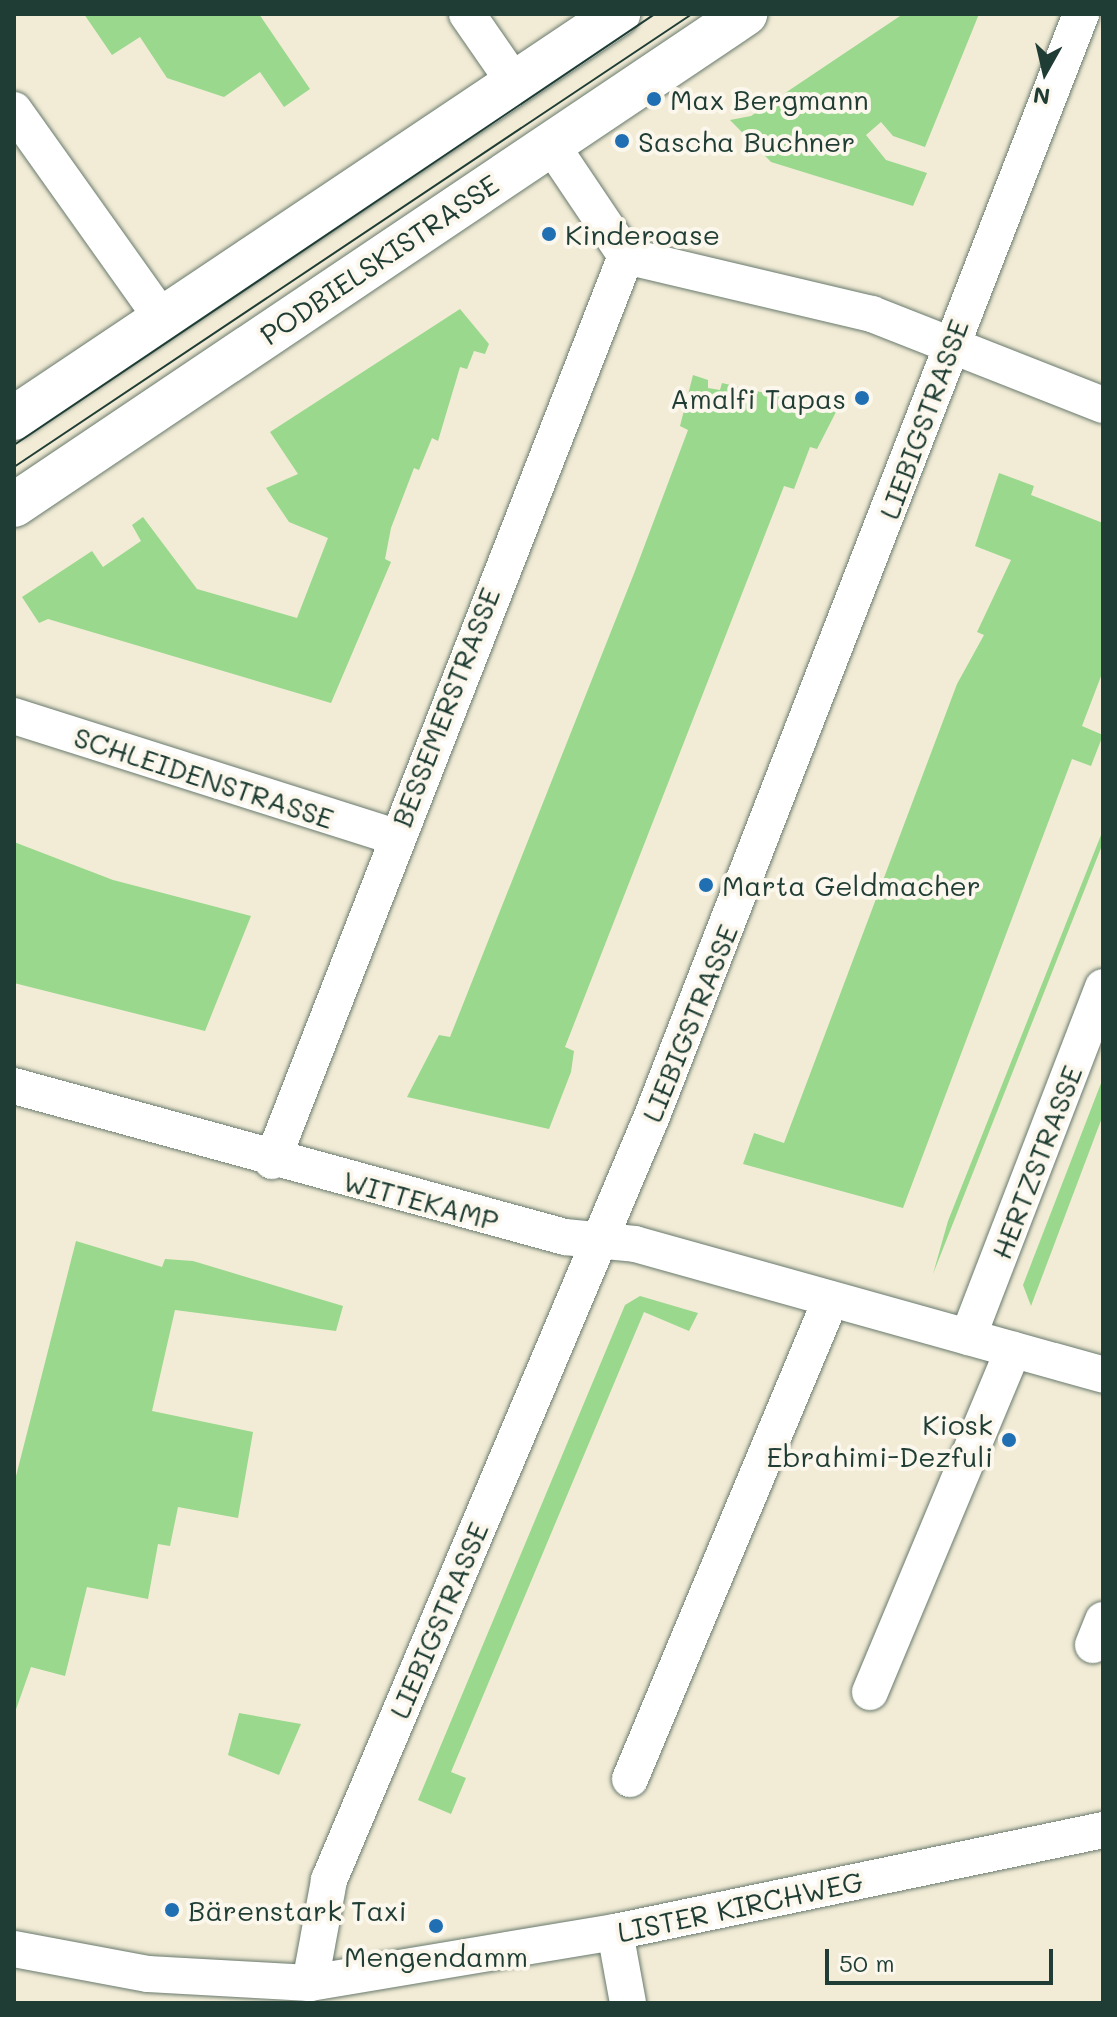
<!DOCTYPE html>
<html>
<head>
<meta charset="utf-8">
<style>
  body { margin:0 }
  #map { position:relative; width:1117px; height:2017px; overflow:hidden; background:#f2ecd6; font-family:Mali,sans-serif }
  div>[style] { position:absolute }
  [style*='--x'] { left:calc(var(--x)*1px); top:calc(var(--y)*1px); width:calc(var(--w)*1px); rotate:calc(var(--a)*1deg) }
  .green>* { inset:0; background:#99d88d }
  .roads { filter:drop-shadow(0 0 2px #697a6d) drop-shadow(0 0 2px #697a6d) }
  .minor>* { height:36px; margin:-18px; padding:0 18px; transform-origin:18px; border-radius:18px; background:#fff }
  .major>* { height:44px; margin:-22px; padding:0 22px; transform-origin:22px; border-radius:22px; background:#fff }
  .tram>* { height:2px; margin:-1px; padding:0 1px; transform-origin:1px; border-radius:1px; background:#1f3d34 }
  .dots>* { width:22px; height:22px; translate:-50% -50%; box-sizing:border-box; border:4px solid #fbf7ec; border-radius:50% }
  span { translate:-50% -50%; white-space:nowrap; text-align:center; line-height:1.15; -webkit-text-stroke:8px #fbf7ec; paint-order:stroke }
  .poi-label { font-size:28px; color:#1f3d34 }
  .left { translate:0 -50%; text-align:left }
  .right { translate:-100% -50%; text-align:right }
  .street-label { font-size:28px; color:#1f3d34 }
  .frame { position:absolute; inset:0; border:16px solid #1f3d34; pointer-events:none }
  .north { position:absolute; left:1005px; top:32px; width:80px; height:80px; -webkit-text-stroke:6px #fbf7ec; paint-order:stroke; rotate:188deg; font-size:22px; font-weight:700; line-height:32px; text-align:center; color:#1f3d34 }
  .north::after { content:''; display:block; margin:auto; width:28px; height:36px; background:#1f3d34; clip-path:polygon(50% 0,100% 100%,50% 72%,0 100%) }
  .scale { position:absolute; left:825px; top:1949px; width:228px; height:36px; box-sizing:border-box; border:4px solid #1f3d34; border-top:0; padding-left:10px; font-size:24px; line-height:28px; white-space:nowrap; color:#1f3d34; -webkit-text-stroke:6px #fbf7ec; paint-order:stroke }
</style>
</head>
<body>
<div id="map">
  <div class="green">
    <div style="clip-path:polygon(84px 14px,259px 14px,310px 89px,284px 107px,260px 72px,224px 97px,167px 78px,140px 37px,112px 55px)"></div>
    <div style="clip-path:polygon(903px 14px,979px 14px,925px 147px,893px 136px,881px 122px,866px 135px,886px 160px,927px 173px,913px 206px,771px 162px,730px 120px,751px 116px)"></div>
    <div style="clip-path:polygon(460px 309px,489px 344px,485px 354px,474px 351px,467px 369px,460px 367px,438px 441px,432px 438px,419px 470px,414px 468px,391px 528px,385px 559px,391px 562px,331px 703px,48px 619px,39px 623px,22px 597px,92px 551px,103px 567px,141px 541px,132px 525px,143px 517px,197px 589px,297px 618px,328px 538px,289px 522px,266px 488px,298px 474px,270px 432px)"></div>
    <div style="clip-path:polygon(693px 375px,708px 380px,708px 388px,720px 390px,722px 383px,837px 410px,817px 449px,810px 447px,794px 489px,784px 486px,565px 1047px,574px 1051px,571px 1072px,549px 1129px,407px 1097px,439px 1035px,450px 1037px,635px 571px,688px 430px,680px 426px)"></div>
    <div style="clip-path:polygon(999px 473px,1034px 486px,1031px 495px,1103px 523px,1103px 671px,1082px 726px,1103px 735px,1091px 766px,1072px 759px,903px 1208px,743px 1164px,754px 1133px,784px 1143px,957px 684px,984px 635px,977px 632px,1011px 560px,975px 546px)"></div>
    <div style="clip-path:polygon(1103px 830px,1103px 843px,933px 1274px,948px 1221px)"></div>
    <div style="clip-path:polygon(14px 842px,113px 880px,251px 916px,205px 1031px,14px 983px)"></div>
    <div style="clip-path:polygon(1103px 1078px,1103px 1115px,1031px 1306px,1023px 1285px)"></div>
    <div style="clip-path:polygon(76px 1241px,162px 1267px,165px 1259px,193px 1261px,343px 1306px,336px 1331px,175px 1310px,152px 1411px,253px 1432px,238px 1518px,178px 1507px,170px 1546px,158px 1544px,148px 1599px,87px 1587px,65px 1676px,31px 1667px,14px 1715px,14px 1484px)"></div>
    <div style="clip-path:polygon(640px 1296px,698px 1313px,689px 1331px,644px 1312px,451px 1772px,466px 1778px,451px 1814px,418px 1800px,625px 1305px)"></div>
    <div style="clip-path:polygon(239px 1713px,301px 1724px,279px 1775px,228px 1755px)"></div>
  </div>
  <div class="roads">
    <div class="minor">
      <div style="--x:467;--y:14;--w:83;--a:55.3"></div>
      <div style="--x:14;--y:110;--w:255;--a:54.6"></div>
      <div style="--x:550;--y:143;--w:136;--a:56.1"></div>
      <div style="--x:626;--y:256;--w:253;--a:13.3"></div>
      <div style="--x:872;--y:314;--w:248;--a:21.5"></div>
      <div style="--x:14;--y:716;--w:400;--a:17.6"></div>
      <div style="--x:14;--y:1086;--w:571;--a:15.33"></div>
      <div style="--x:565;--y:1237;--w:70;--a:5.7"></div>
      <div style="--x:635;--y:1244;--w:486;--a:15.6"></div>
      <div style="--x:272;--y:1161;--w:972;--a:-68.64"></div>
      <div style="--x:968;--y:1337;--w:375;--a:-68.9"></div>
      <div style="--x:1093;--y:1645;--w:27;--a:-68"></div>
      <div style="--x:870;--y:1692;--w:371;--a:-67.3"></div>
      <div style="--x:630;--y:1779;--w:520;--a:-67.28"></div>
      <div style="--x:615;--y:1932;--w:72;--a:79.6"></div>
      <div style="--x:14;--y:1949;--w:136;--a:10.6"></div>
      <div style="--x:148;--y:1974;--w:162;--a:3.2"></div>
      <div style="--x:310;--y:1983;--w:309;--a:-9.5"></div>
      <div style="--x:615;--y:1932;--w:499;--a:-11.8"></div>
      <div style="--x:310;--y:1983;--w:105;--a:-79.5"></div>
      <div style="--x:329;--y:1880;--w:829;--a:-67.08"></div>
      <div style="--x:652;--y:1116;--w:1183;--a:-68.73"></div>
    </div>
    <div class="major">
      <div style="--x:14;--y:418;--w:727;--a:-33.78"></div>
      <div style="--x:14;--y:505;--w:881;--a:-33.89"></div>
    </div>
  </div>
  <div class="tram">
    <div style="--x:14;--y:445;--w:772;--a:-33.92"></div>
    <div style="--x:14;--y:467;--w:815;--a:-33.75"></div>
  </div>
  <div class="dots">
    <div style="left:654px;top:99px;background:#1f6fb2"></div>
    <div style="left:622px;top:141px;background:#1f6fb2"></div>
    <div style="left:549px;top:234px;background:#1f6fb2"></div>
    <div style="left:862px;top:398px;background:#1f6fb2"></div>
    <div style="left:706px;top:885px;background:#1f6fb2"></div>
    <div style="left:1009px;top:1440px;background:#1f6fb2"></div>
    <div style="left:172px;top:1910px;background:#1f6fb2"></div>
    <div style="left:436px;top:1926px;background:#1f6fb2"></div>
  </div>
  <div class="poi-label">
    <span class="left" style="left:670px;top:99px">Max Bergmann</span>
    <span class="left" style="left:638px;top:141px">Sascha Buchner</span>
    <span class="left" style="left:565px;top:234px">Kinderoase</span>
    <span class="right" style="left:846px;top:398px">Amalfi Tapas</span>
    <span class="left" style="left:722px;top:885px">Marta Geldmacher</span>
    <span class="right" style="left:993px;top:1440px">Kiosk<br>Ebrahimi-Dezfuli</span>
    <span class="left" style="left:188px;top:1910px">Bärenstark Taxi</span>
    <span style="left:436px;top:1956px">Mengendamm</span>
  </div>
  <div class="street-label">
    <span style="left:379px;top:259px;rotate:-34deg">PODBIELSKISTRASSE</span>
    <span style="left:923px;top:419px;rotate:-70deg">LIEBIGSTRASSE</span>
    <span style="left:445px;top:707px;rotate:-69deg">BESSEMERSTRASSE</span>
    <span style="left:204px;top:777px;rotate:18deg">SCHLEIDENSTRASSE</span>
    <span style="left:689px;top:1023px;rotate:-68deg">LIEBIGSTRASSE</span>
    <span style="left:1036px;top:1162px;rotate:-69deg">HERTZSTRASSE</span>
    <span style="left:421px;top:1200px;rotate:15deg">WITTEKAMP</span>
    <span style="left:438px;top:1620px;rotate:-67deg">LIEBIGSTRASSE</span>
    <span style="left:740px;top:1906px;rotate:-12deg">LISTER KIRCHWEG</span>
  </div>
  <div class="frame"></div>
  <div class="north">N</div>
  <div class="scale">50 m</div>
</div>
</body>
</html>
